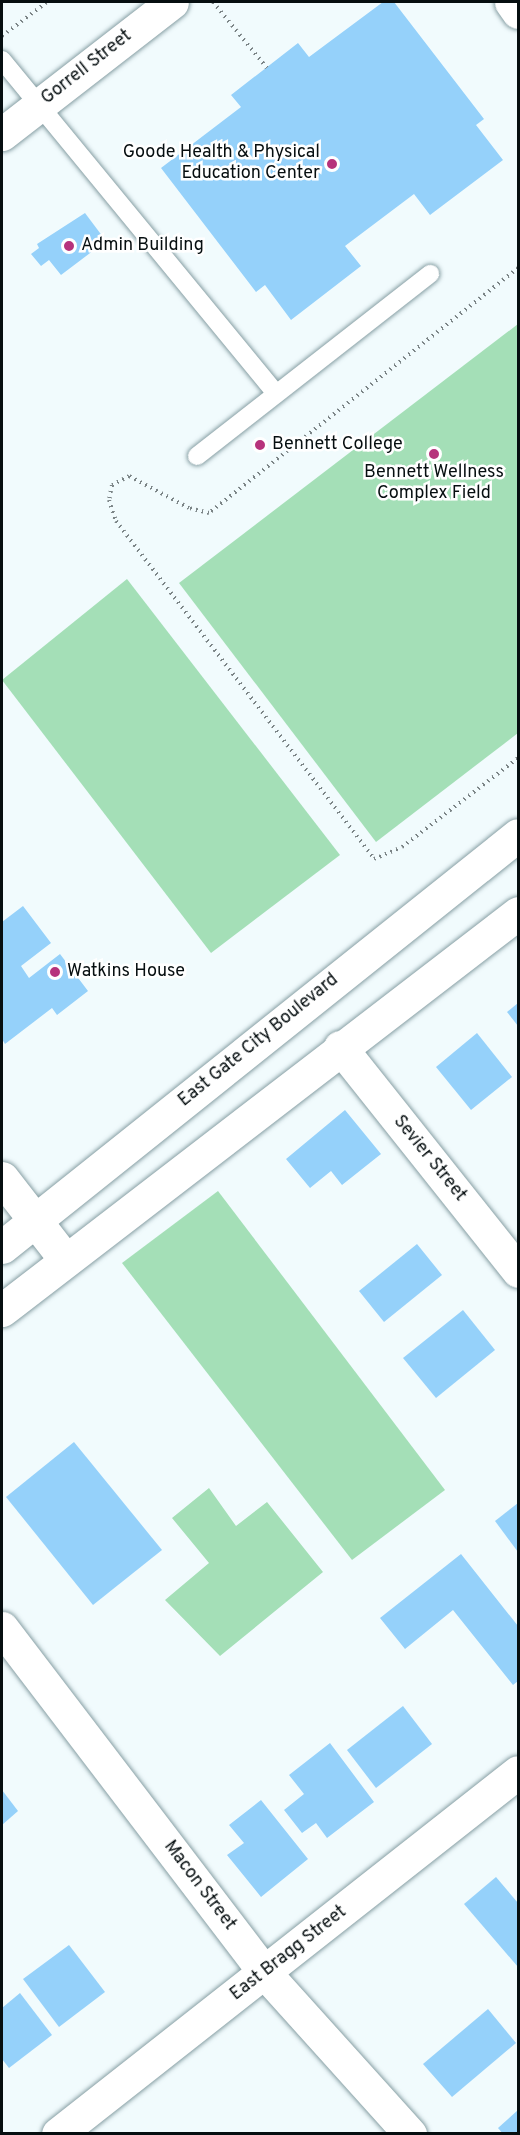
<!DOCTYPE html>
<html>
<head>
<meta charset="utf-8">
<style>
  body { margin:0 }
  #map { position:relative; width:520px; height:2135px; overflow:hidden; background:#f1fbfd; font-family:Overpass,sans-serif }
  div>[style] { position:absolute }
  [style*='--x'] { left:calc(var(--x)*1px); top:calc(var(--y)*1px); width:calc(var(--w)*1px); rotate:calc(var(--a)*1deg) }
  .green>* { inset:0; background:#a4dfb7 }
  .building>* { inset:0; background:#95d1fa }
  .path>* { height:4px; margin-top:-2px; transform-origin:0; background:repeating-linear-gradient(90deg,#7b8486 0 1.5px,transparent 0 6px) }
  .roads { filter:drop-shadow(0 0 2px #879fa4) drop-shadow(0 0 2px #879fa4) }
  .service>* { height:18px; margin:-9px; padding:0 9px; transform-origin:9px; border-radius:9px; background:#fff }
  .minor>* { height:33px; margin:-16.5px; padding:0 16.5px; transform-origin:16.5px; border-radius:16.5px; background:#fff }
  .tertiary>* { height:33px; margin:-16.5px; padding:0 16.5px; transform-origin:16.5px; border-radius:16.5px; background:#fff }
  .primary>* { height:33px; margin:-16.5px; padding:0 16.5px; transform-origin:16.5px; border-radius:16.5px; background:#fff }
  .dots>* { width:16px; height:16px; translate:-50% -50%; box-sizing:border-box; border:3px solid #fff; border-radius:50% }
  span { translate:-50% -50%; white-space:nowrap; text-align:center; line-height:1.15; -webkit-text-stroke:5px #fff; paint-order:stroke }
  .street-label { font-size:18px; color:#060e10 }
  .poi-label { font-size:18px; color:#060e10 }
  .right { translate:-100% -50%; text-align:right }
  .left { translate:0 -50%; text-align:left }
  .frame { position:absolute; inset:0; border:3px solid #060e10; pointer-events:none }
</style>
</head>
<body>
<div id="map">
  <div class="green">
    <div style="clip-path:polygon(518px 324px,518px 733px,376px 842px,179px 583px)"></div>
    <div style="clip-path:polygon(127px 579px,340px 855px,211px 953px,2px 680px)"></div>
    <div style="clip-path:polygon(218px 1191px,445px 1490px,352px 1560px,122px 1263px)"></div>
    <div style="clip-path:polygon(209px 1488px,236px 1526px,267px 1502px,323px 1572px,220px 1656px,165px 1600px,209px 1563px,172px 1518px)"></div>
  </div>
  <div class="building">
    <div style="clip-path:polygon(383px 2px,394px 2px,484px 119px,476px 125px,503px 160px,430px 215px,414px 194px,345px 246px,361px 266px,291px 320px,265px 285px,256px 292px,161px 168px,241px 107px,231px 95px,298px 43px,309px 57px)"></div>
    <div style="clip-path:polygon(85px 213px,106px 241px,61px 275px,49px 260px,41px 266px,31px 254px,39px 248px,37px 244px)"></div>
    <div style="clip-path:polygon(23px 906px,51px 943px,21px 966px,29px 978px,60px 954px,88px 991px,57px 1015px,52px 1008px,5px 1044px,2px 1039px,2px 922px)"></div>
    <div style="clip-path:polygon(518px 1003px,518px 1026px,507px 1012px)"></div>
    <div style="clip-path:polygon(477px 1033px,512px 1077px,471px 1110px,436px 1067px)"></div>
    <div style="clip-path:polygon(345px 1110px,381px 1154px,342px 1185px,331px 1171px,310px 1188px,286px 1159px)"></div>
    <div style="clip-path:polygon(417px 1244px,442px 1275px,384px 1322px,359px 1291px)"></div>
    <div style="clip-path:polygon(463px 1310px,495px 1350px,436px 1398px,403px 1358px)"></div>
    <div style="clip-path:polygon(74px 1442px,162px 1550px,93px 1605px,6px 1497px)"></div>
    <div style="clip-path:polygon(518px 1503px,518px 1552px,495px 1521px)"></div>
    <div style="clip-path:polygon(461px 1554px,518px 1626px,518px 1681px,513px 1685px,453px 1610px,405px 1649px,380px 1618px)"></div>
    <div style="clip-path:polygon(403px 1706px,432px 1744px,376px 1788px,347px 1750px)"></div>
    <div style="clip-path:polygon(330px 1743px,374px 1802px,327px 1838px,316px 1823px,302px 1833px,284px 1810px,304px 1794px,289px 1775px)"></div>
    <div style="clip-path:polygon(2px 1790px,18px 1811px,2px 1825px)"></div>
    <div style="clip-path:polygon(261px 1800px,308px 1859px,261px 1897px,227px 1855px,244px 1843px,229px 1825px)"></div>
    <div style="clip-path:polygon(496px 1877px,518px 1903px,518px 1967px,464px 1904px)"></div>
    <div style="clip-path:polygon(69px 1945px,105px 1992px,59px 2027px,23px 1979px)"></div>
    <div style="clip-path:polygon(20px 1993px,52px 2035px,9px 2068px,2px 2059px,2px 2008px)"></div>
    <div style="clip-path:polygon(488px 2009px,516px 2043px,452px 2097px,423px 2064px)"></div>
    <div style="clip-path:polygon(518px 2110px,518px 2134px,503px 2134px,498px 2128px)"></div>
  </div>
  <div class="path">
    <div style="--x:213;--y:2;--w:85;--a:50.7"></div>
    <div style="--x:2;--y:36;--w:56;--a:-37.1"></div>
    <div style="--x:518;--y:268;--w:394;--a:141.6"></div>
    <div style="--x:209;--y:513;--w:21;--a:-166"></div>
    <div style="--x:189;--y:508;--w:68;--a:-151.9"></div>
    <div style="--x:129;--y:476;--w:19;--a:152"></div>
    <div style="--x:112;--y:485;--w:15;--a:101"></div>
    <div style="--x:109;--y:500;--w:22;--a:72"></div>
    <div style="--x:116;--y:521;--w:425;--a:52.6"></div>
    <div style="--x:374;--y:859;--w:30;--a:-23"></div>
    <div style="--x:402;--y:847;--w:146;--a:-37.5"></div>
  </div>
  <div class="roads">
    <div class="service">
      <div style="--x:2;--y:60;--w:432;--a:50.6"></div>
      <div style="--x:197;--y:456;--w:296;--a:-38"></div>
    </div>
    <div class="minor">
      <div style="--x:340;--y:1047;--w:286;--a:51.5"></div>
      <div style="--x:2;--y:1178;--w:103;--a:52.1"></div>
      <div style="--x:2;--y:1628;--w:434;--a:52.7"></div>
      <div style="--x:265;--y:1973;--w:217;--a:48"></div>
      <div style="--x:58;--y:2134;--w:585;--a:-38.2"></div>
    </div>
    <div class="tertiary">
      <div style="--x:511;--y:2;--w:12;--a:55"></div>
      <div style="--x:2;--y:134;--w:215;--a:-37.8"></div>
    </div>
    <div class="primary">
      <div style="--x:2;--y:1247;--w:660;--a:-38.61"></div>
      <div style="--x:2;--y:1310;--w:651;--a:-37.57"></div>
    </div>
  </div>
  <div class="dots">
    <div style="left:332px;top:164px;background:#b6337c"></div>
    <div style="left:69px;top:246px;background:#b6337c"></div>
    <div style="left:260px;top:445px;background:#b6337c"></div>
    <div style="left:434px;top:454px;background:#b6337c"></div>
    <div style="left:55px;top:972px;background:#b6337c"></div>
  </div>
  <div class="street-label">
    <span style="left:87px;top:68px;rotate:-38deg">Gorrell Street</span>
    <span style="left:259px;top:1041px;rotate:-39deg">East Gate City Boulevard</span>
    <span style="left:429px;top:1159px;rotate:51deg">Sevier Street</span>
    <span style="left:199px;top:1886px;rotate:53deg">Macon Street</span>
    <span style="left:289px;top:1954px;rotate:-38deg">East Bragg Street</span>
  </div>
  <div class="poi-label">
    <span class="right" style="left:320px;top:164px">Goode Health &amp; Physical<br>Education Center</span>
    <span class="left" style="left:81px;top:246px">Admin Building</span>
    <span class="left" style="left:272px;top:445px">Bennett College</span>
    <span style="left:434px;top:484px">Bennett Wellness<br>Complex Field</span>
    <span class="left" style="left:67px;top:972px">Watkins House</span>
  </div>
  <div class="frame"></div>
</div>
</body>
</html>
